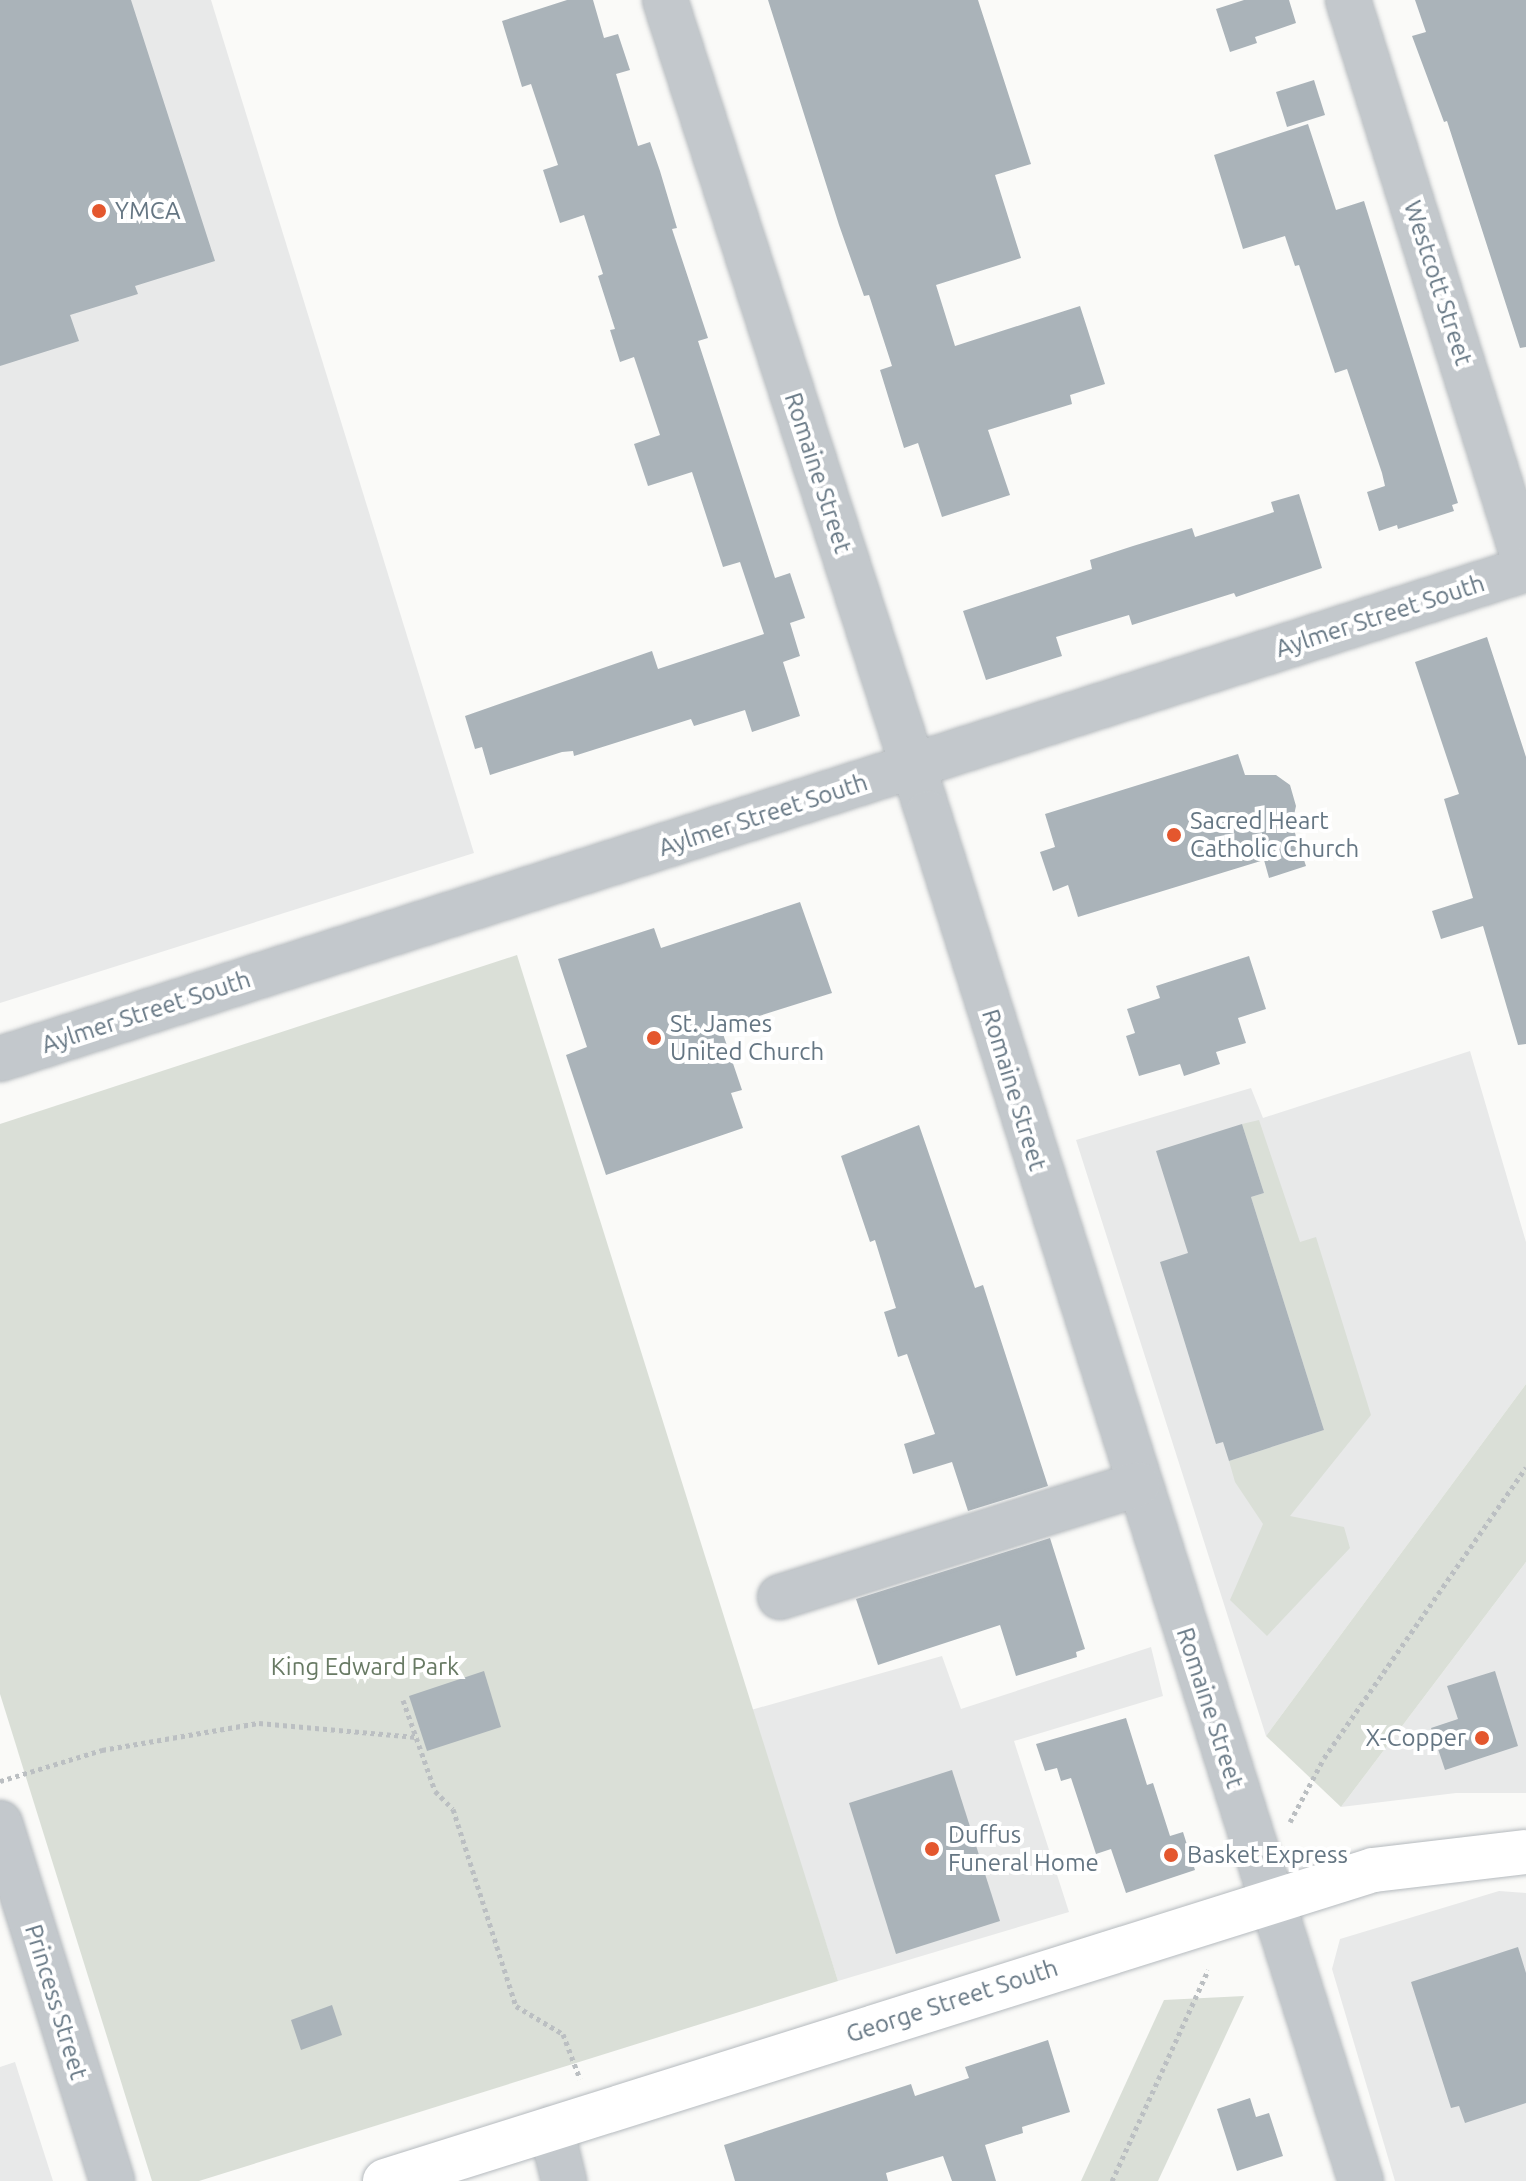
<!DOCTYPE html>
<html>
<head>
<meta charset="utf-8">
<style>
  body { margin:0 }
  #map { position:relative; width:1526px; height:2181px; overflow:hidden; background:#fafaf8; font-family:Ubuntu,sans-serif }
  div>[style] { position:absolute }
  [style*='--x'] { left:calc(var(--x)*1px); top:calc(var(--y)*1px); width:calc(var(--w)*1px); rotate:calc(var(--a)*1deg) }
  .built>* { inset:0; background:#e8e9e9 }
  .green>* { inset:0; background:#dadfd7 }
  .building>* { inset:0; background:#aab3b9 }
  .path>* { height:5px; margin-top:-2.5px; transform-origin:0; background:repeating-linear-gradient(90deg,#bbbfc2 0 4px,transparent 0 8px) }
  .roads { filter:drop-shadow(0 0 2px #b5babe) drop-shadow(0 0 2px #b5babe) }
  .minor>* { height:44px; margin:-22px; padding:0 22px; transform-origin:22px; border-radius:22px; background:#c3c8cc }
  .major>* { height:44px; margin:-22px; padding:0 22px; transform-origin:22px; border-radius:22px; background:#fff }
  .dots>* { width:22px; height:22px; translate:-50% -50%; box-sizing:border-box; border:4px solid #fff; border-radius:50% }
  span { translate:-50% -50%; white-space:nowrap; text-align:center; line-height:1.15; -webkit-text-stroke:8px #fff; paint-order:stroke }
  .poi-label { font-size:24px; color:#657683 }
  .left { translate:0 -50%; text-align:left }
  .right { translate:-100% -50%; text-align:right }
  .street-label { font-size:24px; color:#657683 }
  .park-label { font-size:24px; color:#687a64 }
</style>
</head>
<body>
<div id="map">
  <div class="built">
    <div style="clip-path:polygon(0 0,211px 0,474px 853px,0 1003px)"></div>
    <div style="clip-path:polygon(1470px 1051px,1526px 1242px,1526px 1384px,1266px 1736px,1076px 1140px,1251px 1088px,1263px 1118px)"></div>
    <div style="clip-path:polygon(1526px 1562px,1526px 1793px,1456px 1793px,1341px 1807px)"></div>
    <div style="clip-path:polygon(1151px 1647px,1163px 1696px,1014px 1741px,1069px 1912px,838px 1981px,751px 1710px,942px 1656px,961px 1709px)"></div>
    <div style="clip-path:polygon(1499px 1891px,1526px 1893px,1526px 2181px,1395px 2181px,1332px 1969px,1340px 1939px)"></div>
    <div style="clip-path:polygon(15px 2062px,53px 2181px,0 2181px,0 2067px)"></div>
  </div>
  <div class="green">
    <div style="clip-path:polygon(517px 955px,838px 1981px,199px 2181px,152px 2181px,0 1694px,0 1124px)"></div>
    <div style="clip-path:polygon(1259px 1120px,1300px 1242px,1316px 1237px,1371px 1415px,1290px 1516px,1344px 1527px,1350px 1548px,1267px 1636px,1230px 1600px,1263px 1524px,1235px 1482px,1229px 1461px,1324px 1430px,1251px 1197px,1264px 1193px,1242px 1124px)"></div>
    <div style="clip-path:polygon(1526px 1384px,1526px 1562px,1341px 1807px,1266px 1736px)"></div>
    <div style="clip-path:polygon(1244px 1996px,1158px 2181px,1081px 2181px,1164px 2000px)"></div>
  </div>
  <div class="building">
    <div style="clip-path:polygon(0 0,131px 0,215px 261px,135px 286px,138px 294px,70px 315px,79px 341px,0 366px)"></div>
    <div style="clip-path:polygon(567px 0,593px 0,604px 38px,618px 34px,630px 70px,616px 74px,638px 146px,650px 142px,660px 171px,677px 228px,672px 229px,708px 338px,698px 341px,775px 578px,790px 573px,805px 618px,790px 623px,800px 656px,783px 662px,800px 716px,752px 732px,745px 710px,694px 726px,691px 719px,574px 756px,573px 751px,562px 752px,490px 775px,482px 747px,475px 749px,465px 716px,652px 651px,658px 669px,764px 634px,740px 562px,723px 567px,692px 472px,648px 486px,634px 444px,660px 435px,634px 357px,620px 362px,610px 330px,615px 329px,598px 276px,603px 274px,584px 215px,560px 223px,543px 170px,558px 165px,531px 84px,522px 87px,502px 21px)"></div>
    <div style="clip-path:polygon(768px 0,978px 0,1031px 164px,995px 175px,1021px 258px,936px 285px,955px 346px,1080px 306px,1105px 384px,1070px 395px,1072px 404px,988px 430px,1010px 495px,942px 517px,918px 443px,904px 448px,880px 370px,892px 366px,869px 295px,864px 296px,839px 225px)"></div>
    <div style="clip-path:polygon(1244px 0,1289px 0,1296px 23px,1255px 37px,1257px 43px,1230px 52px,1216px 9px)"></div>
    <div style="clip-path:polygon(1415px 0,1526px 0,1526px 347px,1520px 348px,1447px 121px,1444px 122px,1412px 36px,1426px 32px)"></div>
    <div style="clip-path:polygon(1314px 80px,1325px 115px,1287px 127px,1276px 92px)"></div>
    <div style="clip-path:polygon(1308px 124px,1336px 210px,1364px 201px,1458px 503px,1452px 505px,1454px 511px,1398px 529px,1397px 525px,1379px 531px,1367px 492px,1385px 486px,1382px 473px,1347px 369px,1335px 373px,1299px 265px,1295px 266px,1285px 236px,1243px 249px,1214px 155px)"></div>
    <div style="clip-path:polygon(1299px 494px,1322px 568px,1236px 597px,1234px 593px,1132px 625px,1129px 615px,1056px 637px,1062px 656px,986px 680px,963px 611px,1092px 569px,1090px 560px,1133px 546px,1192px 528px,1195px 537px,1274px 512px,1271px 502px)"></div>
    <div style="clip-path:polygon(1487px 637px,1526px 757px,1526px 1044px,1518px 1045px,1483px 926px,1441px 939px,1432px 911px,1473px 898px,1444px 799px,1459px 794px,1415px 662px)"></div>
    <div style="clip-path:polygon(1238px 754px,1245px 775px,1276px 775px,1290px 785px,1296px 806px,1292px 824px,1306px 866px,1269px 878px,1264px 860px,1078px 917px,1068px 885px,1053px 891px,1040px 852px,1055px 847px,1045px 814px)"></div>
    <div style="clip-path:polygon(800px 902px,832px 993px,721px 1028px,742px 1090px,731px 1093px,743px 1128px,606px 1175px,566px 1055px,587px 1047px,558px 959px,654px 928px,661px 948px)"></div>
    <div style="clip-path:polygon(1249px 956px,1266px 1009px,1238px 1018px,1246px 1043px,1216px 1052px,1220px 1064px,1184px 1076px,1180px 1064px,1139px 1076px,1126px 1036px,1135px 1033px,1127px 1009px,1160px 998px,1156px 986px)"></div>
    <div style="clip-path:polygon(1242px 1124px,1264px 1193px,1251px 1197px,1324px 1430px,1229px 1461px,1223px 1442px,1216px 1444px,1160px 1262px,1188px 1253px,1156px 1151px)"></div>
    <div style="clip-path:polygon(919px 1125px,975px 1288px,983px 1285px,1048px 1486px,968px 1511px,952px 1462px,913px 1474px,904px 1444px,935px 1434px,907px 1354px,898px 1357px,884px 1312px,896px 1308px,875px 1240px,870px 1242px,841px 1156px)"></div>
    <div style="clip-path:polygon(1050px 1538px,1085px 1649px,1076px 1652px,1077px 1657px,1016px 1676px,1000px 1625px,878px 1665px,856px 1599px)"></div>
    <div style="clip-path:polygon(484px 1671px,501px 1727px,427px 1751px,409px 1696px)"></div>
    <div style="clip-path:polygon(1495px 1671px,1518px 1746px,1445px 1770px,1431px 1728px,1458px 1719px,1447px 1686px)"></div>
    <div style="clip-path:polygon(1126px 1718px,1147px 1785px,1153px 1783px,1170px 1836px,1183px 1832px,1195px 1870px,1126px 1893px,1111px 1849px,1096px 1854px,1071px 1778px,1061px 1781px,1057px 1768px,1045px 1771px,1036px 1744px)"></div>
    <div style="clip-path:polygon(952px 1770px,1000px 1921px,896px 1954px,849px 1803px)"></div>
    <div style="clip-path:polygon(1518px 1947px,1526px 1973px,1526px 2103px,1465px 2123px,1459px 2106px,1451px 2108px,1411px 1982px)"></div>
    <div style="clip-path:polygon(332px 2005px,342px 2035px,301px 2050px,291px 2020px)"></div>
    <div style="clip-path:polygon(1048px 2040px,1070px 2112px,1022px 2127px,1023px 2133px,985px 2145px,996px 2181px,952px 2181px,943px 2156px,886px 2173px,888px 2181px,735px 2181px,724px 2145px,911px 2084px,915px 2096px,969px 2078px,965px 2067px)"></div>
    <div style="clip-path:polygon(1250px 2098px,1256px 2117px,1269px 2113px,1283px 2156px,1237px 2171px,1217px 2109px)"></div>
  </div>
  <div class="path">
    <div style="--x:403;--y:1700;--w:96;--a:70.6"></div>
    <div style="--x:435;--y:1791;--w:25;--a:45"></div>
    <div style="--x:453;--y:1809;--w:207;--a:72.3"></div>
    <div style="--x:516;--y:2006;--w:55;--a:30.8"></div>
    <div style="--x:563;--y:2034;--w:48;--a:69.3"></div>
    <div style="--x:0;--y:1781;--w:107;--a:-16.9"></div>
    <div style="--x:102;--y:1750;--w:159;--a:-9.8"></div>
    <div style="--x:259;--y:1723;--w:158;--a:5.1"></div>
    <div style="--x:1290;--y:1822;--w:72;--a:-62"></div>
    <div style="--x:1324;--y:1758;--w:354;--a:-55.2"></div>
    <div style="--x:1112;--y:2181;--w:232;--a:-65.5"></div>
  </div>
  <div class="roads">
    <div class="minor">
      <div style="--x:665;--y:0;--w:854;--a:72.07"></div>
      <div style="--x:928;--y:813;--w:1435;--a:72.44"></div>
      <div style="--x:1348;--y:0;--w:593;--a:72.54"></div>
      <div style="--x:0;--y:1059;--w:1603;--a:-17.8"></div>
      <div style="--x:780;--y:1597;--w:375;--a:-17.5"></div>
      <div style="--x:0;--y:1823;--w:375;--a:72.6"></div>
      <div style="--x:551;--y:2128;--w:55;--a:76.2"></div>
    </div>
    <div class="major">
      <div style="--x:385;--y:2181;--w:1036;--a:-17.47"></div>
      <div style="--x:1373;--y:1870;--w:154;--a:-6.7"></div>
    </div>
  </div>
  <div class="dots">
    <div style="left:99px;top:211px;background:#e4572e"></div>
    <div style="left:1174px;top:835px;background:#e4572e"></div>
    <div style="left:654px;top:1038px;background:#e4572e"></div>
    <div style="left:1482px;top:1738px;background:#e4572e"></div>
    <div style="left:932px;top:1849px;background:#e4572e"></div>
    <div style="left:1171px;top:1855px;background:#e4572e"></div>
  </div>
  <div class="poi-label">
    <span class="left" style="left:115px;top:211px">YMCA</span>
    <span class="left" style="left:1190px;top:835px">Sacred Heart<br>Catholic Church</span>
    <span class="left" style="left:670px;top:1038px">St. James<br>United Church</span>
    <span class="right" style="left:1466px;top:1738px">X-Copper</span>
    <span class="left" style="left:948px;top:1849px">Duffus<br>Funeral Home</span>
    <span class="left" style="left:1187px;top:1855px">Basket Express</span>
  </div>
  <div class="street-label">
    <span style="left:1438px;top:283px;rotate:72deg">Westcott Street</span>
    <span style="left:818px;top:473px;rotate:72deg">Romaine Street</span>
    <span style="left:1380px;top:616px;rotate:-18deg">Aylmer Street South</span>
    <span style="left:763px;top:815px;rotate:-18deg">Aylmer Street South</span>
    <span style="left:146px;top:1012px;rotate:-18deg">Aylmer Street South</span>
    <span style="left:1014px;top:1090px;rotate:73deg">Romaine Street</span>
    <span style="left:1210px;top:1708px;rotate:72deg">Romaine Street</span>
    <span style="left:952px;top:2001px;rotate:-18deg">George Street South</span>
    <span style="left:56px;top:2002px;rotate:73deg">Princess Street</span>
  </div>
  <div class="park-label">
    <span style="left:365px;top:1667px">King Edward Park</span>
  </div>
</div>
</body>
</html>
